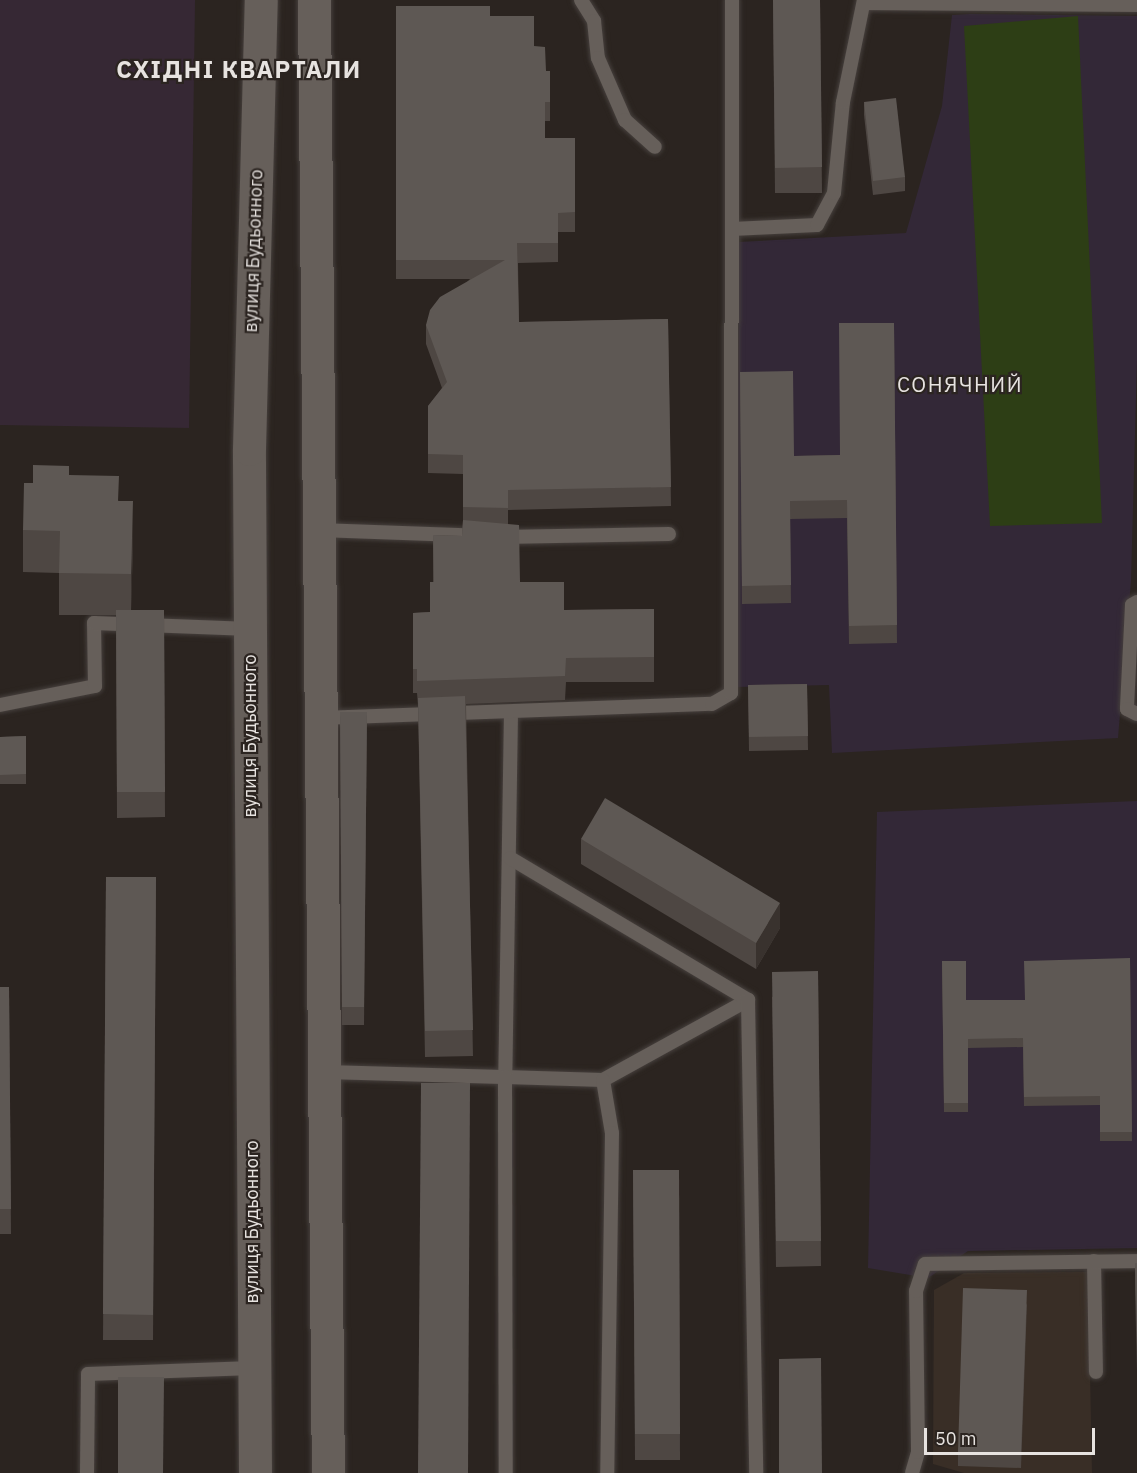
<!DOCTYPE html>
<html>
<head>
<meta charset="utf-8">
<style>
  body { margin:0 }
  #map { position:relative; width:1137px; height:1473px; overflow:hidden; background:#2b2420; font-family:"IBM Plex Sans",sans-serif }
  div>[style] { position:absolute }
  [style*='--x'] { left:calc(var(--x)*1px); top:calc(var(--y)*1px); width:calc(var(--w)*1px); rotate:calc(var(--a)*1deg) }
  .commercial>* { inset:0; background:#362834 }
  .built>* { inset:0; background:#392e26 }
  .education>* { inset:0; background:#332837 }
  .green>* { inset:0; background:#2d3e15 }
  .roads { filter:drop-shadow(0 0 2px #46403d) drop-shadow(0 0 2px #46403d) }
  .service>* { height:14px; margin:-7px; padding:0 7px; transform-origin:7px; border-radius:7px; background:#665f5a }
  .secondary>* { height:33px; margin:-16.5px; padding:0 16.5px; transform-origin:16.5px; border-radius:16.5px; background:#665f5a }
  .wall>* { inset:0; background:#4e4743 }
  .shaded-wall>* { inset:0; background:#39322e }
  .building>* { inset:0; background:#5e5854 }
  span { translate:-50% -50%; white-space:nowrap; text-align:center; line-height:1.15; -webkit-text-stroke:4.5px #2b2420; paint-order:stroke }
  .street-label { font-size:18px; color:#e7e3e0 }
  .quarter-label { font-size:21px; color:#e7e3e0; letter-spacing:1.5px }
  .district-label { font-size:24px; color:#e7e3e0; font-weight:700; letter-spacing:1.5px }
  .scale { position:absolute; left:924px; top:1428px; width:171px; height:27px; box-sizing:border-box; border:3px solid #e7e3e0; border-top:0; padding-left:8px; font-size:18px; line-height:21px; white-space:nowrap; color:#e7e3e0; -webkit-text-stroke:4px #2b2420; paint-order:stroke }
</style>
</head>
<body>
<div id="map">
  <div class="commercial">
    <div style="clip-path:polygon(0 0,195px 0,189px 428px,0 425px)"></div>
  </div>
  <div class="built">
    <div style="clip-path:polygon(1088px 1272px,1092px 1473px,964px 1473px,933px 1464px,934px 1290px,964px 1273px)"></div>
  </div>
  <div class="education">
    <div style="clip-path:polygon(970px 14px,1137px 16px,1137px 360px,1131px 581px,1118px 738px,832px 753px,829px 685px,736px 687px,739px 242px,906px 233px,942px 106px,952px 15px)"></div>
    <div style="clip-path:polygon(1137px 801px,1137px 1248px,968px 1251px,928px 1278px,868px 1268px,877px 812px)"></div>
  </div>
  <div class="green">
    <div style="clip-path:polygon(1078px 16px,1102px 523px,990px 526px,964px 26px)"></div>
  </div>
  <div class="roads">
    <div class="service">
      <div style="--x:581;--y:0;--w:25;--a:58"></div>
      <div style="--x:594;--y:21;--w:37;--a:84"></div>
      <div style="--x:598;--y:58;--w:68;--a:66.5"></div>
      <div style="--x:625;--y:120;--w:40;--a:42"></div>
      <div style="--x:864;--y:3;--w:273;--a:0.4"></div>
      <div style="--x:732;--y:229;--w:85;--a:-2.7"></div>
      <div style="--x:817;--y:225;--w:36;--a:-62"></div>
      <div style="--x:834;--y:193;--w:91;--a:-84.4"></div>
      <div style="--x:843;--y:102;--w:104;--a:-78.4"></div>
      <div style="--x:319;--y:530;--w:160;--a:2.1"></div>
      <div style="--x:501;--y:537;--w:168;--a:-1"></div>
      <div style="--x:1137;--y:602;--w:6;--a:149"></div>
      <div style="--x:1132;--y:605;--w:104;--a:92.8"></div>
      <div style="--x:1127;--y:709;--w:11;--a:27"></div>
      <div style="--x:0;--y:705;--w:97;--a:-11.3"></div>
      <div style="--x:95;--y:686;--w:63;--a:-90.9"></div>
      <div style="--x:94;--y:623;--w:156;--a:2.2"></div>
      <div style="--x:511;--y:712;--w:365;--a:90.9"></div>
      <div style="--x:505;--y:1077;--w:98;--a:1.8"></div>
      <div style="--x:603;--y:1080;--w:166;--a:-28.9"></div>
      <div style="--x:321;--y:718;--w:391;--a:-2.1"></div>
      <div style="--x:712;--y:704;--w:22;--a:-30"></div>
      <div style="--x:731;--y:693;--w:693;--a:-89.92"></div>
      <div style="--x:510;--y:858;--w:277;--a:30.8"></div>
      <div style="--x:748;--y:1000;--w:473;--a:89"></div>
      <div style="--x:324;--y:1072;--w:181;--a:1.6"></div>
      <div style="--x:505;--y:1077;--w:396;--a:89.9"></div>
      <div style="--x:603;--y:1080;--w:54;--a:80.4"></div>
      <div style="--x:612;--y:1133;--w:340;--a:90.8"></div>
      <div style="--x:1094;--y:1261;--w:111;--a:89"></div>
      <div style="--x:87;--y:1473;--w:99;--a:-89.4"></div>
      <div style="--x:88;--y:1374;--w:164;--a:-2.1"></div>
      <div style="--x:912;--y:1473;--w:22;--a:-74"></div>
      <div style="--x:918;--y:1452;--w:161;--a:-90.7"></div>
      <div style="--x:916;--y:1291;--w:28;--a:-72"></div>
      <div style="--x:925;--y:1264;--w:212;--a:-0.8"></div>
    </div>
    <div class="secondary">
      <div style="--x:314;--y:0;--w:1473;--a:89.46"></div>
      <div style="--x:255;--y:1473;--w:1024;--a:-90.34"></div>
      <div style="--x:249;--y:449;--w:449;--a:-88.5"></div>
    </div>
  </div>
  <div class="wall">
    <div style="clip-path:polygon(773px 0,820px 0,822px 193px,775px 193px)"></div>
    <div style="clip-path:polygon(396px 6px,490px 16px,534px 46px,546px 71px,550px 71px,550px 121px,545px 121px,545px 138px,575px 138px,575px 232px,558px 232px,558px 262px,518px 263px,519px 322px,668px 319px,671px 506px,508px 510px,508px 524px,520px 582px,564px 610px,654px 609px,654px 682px,566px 682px,565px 700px,466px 704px,473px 1056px,425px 1057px,418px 706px,417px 693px,413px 693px,413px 613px,430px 612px,433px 582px,433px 535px,462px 536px,463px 520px,463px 474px,428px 473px,428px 406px,442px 388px,426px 344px,426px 325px,470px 279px,396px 279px)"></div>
    <div style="clip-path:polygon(864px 102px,905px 177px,905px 191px,873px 195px,864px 115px)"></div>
    <div style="clip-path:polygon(894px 323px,897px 643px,849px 644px,847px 518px,790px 519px,791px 603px,742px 604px,740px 372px,794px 456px,840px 455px)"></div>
    <div style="clip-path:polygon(69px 475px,119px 501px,133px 543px,131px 610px,164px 610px,165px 817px,117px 818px,116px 615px,59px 615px,59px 573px,23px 572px,23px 530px,33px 483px)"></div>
    <div style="clip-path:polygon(807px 684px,808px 750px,749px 751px,748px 685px)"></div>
    <div style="clip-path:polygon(340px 712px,367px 712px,364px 1025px,342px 1025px)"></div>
    <div style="clip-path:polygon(26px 736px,26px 784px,0 784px,0 737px)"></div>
    <div style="clip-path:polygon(581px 839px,780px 928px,756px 969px,581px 864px)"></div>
    <div style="clip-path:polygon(106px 877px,156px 877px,153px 1340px,103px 1340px)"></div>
    <div style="clip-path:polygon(1130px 958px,1132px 1141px,1100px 1141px,1100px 1105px,1024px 1106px,1023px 1047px,968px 1048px,968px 1112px,944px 1112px,942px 961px,966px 1000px,1025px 1000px)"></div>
    <div style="clip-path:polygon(818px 971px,821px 1266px,776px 1267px,772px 997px)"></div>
    <div style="clip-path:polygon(0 987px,9px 987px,11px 1234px,0 1234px)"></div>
    <div style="clip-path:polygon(633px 1170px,679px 1170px,680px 1460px,635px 1460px)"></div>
    <div style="clip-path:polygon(1135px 1263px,1137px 1263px,1137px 1371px,1135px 1289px)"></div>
    <div style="clip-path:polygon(1027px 1303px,1021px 1468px,958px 1466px,958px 1452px)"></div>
  </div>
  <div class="shaded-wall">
    <div style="clip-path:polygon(133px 501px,133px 543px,131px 615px,131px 574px)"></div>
    <div style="clip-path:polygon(780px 903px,780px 928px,756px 969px,756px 943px)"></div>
  </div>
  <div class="building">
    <div style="clip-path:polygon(773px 0,820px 0,822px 167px,775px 168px)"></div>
    <div style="clip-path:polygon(396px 6px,490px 6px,490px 16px,534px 16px,534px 46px,545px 47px,546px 71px,550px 71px,550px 102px,545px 102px,545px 138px,575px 138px,575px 212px,558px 213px,558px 243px,517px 243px,519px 322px,668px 319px,671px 487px,508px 490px,508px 508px,463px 507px,463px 455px,428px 454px,428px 406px,447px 382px,426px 325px,430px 310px,440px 297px,505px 260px,396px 260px)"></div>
    <div style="clip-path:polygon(896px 98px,905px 177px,873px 181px,864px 102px)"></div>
    <div style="clip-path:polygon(839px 323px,894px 323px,897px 625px,849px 626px,847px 500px,790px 501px,791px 585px,742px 586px,740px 372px,793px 371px,794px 456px,840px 455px)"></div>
    <div style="clip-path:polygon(33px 465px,69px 466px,69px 475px,119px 476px,118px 501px,133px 501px,131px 574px,59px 573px,60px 531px,23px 530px,24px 483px,33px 483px)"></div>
    <div style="clip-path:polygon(463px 520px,519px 525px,520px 582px,564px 582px,564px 610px,654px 609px,654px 657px,566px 658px,565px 676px,417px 681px,417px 669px,413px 669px,413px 613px,430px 612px,430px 582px,434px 582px,433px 535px,462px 536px)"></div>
    <div style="clip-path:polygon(116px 610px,164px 610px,165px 792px,117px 792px)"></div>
    <div style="clip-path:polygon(807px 684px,808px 736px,749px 737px,748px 685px)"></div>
    <div style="clip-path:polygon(465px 696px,473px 1030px,425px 1031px,418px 698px)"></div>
    <div style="clip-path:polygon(340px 712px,367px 712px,364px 1007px,342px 1007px)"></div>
    <div style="clip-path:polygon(26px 736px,26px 774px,0 775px,0 737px)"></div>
    <div style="clip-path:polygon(605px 798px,780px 903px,756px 943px,581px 839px)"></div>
    <div style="clip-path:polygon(106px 877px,156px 877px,153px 1315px,103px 1314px)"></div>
    <div style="clip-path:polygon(1130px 958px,1132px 1132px,1100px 1132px,1100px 1096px,1024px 1097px,1023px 1038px,968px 1039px,968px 1103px,944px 1103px,942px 961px,966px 961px,966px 1000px,1025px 1000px,1024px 961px)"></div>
    <div style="clip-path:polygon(818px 971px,821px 1241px,776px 1241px,772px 972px)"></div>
    <div style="clip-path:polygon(0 987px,9px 987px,11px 1209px,0 1209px)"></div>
    <div style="clip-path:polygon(421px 1083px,470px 1083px,468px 1473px,418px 1473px)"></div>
    <div style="clip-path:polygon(633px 1170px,679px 1170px,680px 1434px,635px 1434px)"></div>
    <div style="clip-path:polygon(1135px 1263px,1137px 1263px,1137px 1346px)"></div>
    <div style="clip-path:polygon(963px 1288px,1027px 1290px,1021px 1454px,958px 1452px)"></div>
    <div style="clip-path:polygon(821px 1358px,822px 1473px,779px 1473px,779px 1359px)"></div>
    <div style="clip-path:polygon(118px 1377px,164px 1377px,163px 1473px,118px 1473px)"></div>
  </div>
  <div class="street-label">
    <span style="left:254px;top:251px;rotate:-88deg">вулиця Будьонного</span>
    <span style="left:250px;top:736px;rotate:-90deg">вулиця Будьонного</span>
    <span style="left:252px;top:1222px;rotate:-90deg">вулиця Будьонного</span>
  </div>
  <div class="quarter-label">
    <span style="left:960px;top:384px">СОНЯЧНИЙ</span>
  </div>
  <div class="district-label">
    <span style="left:239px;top:70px">СХІДНІ КВАРТАЛИ</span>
  </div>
  <div class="scale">50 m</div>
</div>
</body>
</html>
